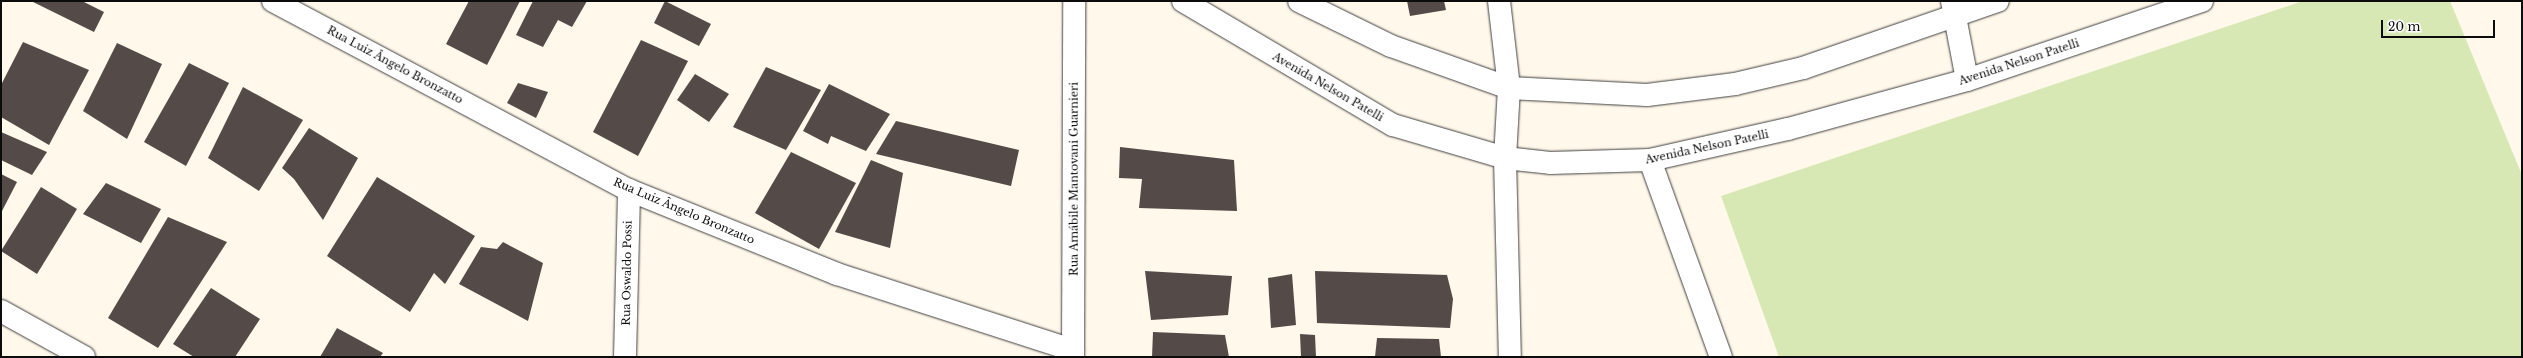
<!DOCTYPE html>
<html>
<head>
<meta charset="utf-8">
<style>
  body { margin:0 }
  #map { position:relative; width:2523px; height:358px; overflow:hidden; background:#fff8eb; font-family:"Libre Baskerville",serif }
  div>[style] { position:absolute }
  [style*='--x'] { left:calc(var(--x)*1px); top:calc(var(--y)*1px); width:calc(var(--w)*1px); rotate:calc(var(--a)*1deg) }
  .green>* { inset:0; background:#d7e8b5 }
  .building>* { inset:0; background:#544b48 }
  .roads { filter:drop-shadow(0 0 1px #3f3f3f) drop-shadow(0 0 1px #3f3f3f) }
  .minor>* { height:22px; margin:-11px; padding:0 11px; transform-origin:11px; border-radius:11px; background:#fff }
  span { translate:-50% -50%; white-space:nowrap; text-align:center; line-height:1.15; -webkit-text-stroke:4px #fff; paint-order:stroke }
  .street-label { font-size:11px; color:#0c0c0c }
  .frame { position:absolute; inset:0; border:2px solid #0c0c0c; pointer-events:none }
  .scale { position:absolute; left:2381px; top:20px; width:114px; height:18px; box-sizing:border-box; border:2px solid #0c0c0c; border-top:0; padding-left:5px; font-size:12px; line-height:14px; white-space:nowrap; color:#0c0c0c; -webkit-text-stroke:3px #fff; paint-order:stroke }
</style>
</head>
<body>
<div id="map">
  <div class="green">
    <div style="clip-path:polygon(2303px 1px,2450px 1px,2522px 175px,2522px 357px,1779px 357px,1721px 196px)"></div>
  </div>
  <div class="building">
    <div style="clip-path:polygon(31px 1px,82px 1px,104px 12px,94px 32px)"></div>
    <div style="clip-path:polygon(469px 1px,520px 1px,487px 65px,446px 44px)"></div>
    <div style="clip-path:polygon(533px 1px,587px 1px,572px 27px,558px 20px,543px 47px,516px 35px)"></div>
    <div style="clip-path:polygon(665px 1px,711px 24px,699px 46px,654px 23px)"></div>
    <div style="clip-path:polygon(1407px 1px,1444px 1px,1446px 10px,1410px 16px)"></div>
    <div style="clip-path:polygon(641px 40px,688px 61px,638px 156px,593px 132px)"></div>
    <div style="clip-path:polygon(23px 42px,89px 70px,49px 145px,1px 117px,1px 85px)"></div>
    <div style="clip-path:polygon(117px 43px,162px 64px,127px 139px,83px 111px)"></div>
    <div style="clip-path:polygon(189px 63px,229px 83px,186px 166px,144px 142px)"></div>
    <div style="clip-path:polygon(766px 67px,821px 90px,786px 150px,733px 127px)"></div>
    <div style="clip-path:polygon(695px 74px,729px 94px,709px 122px,677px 100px)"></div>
    <div style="clip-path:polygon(518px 83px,548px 92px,536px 118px,507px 103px)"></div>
    <div style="clip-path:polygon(829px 84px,890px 114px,866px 151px,831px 136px,828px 144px,803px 131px)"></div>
    <div style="clip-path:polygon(243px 87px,303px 120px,259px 191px,208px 158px)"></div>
    <div style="clip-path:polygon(896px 121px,1019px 150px,1011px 186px,876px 154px)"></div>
    <div style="clip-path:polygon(309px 128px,358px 158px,323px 220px,294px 179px,282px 168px)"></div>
    <div style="clip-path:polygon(1px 132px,47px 152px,32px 175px,1px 160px)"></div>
    <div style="clip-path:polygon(1120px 147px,1234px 160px,1237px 211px,1139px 208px,1142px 179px,1119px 178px)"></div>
    <div style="clip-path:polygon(791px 152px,856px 183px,819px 249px,755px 213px)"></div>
    <div style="clip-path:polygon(871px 160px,903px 173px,890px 248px,835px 232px)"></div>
    <div style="clip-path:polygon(1px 174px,17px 182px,1px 213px)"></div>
    <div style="clip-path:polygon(377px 177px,475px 236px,445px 284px,434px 273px,410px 312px,327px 256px)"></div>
    <div style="clip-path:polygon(106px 183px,161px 209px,141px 243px,83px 214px)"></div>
    <div style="clip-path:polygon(41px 187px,77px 209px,37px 274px,1px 251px)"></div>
    <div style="clip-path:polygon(168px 217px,227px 242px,158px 348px,108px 318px)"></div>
    <div style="clip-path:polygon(503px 242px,543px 263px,528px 321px,459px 284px,481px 247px,497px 249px)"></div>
    <div style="clip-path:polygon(1145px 271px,1232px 276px,1228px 315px,1151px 320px)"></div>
    <div style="clip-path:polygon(1315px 271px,1447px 275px,1453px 299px,1450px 328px,1317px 323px)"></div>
    <div style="clip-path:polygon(1292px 274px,1296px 325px,1271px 328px,1268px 278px)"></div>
    <div style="clip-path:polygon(211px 288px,260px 319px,235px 357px,194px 357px,173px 344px)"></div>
    <div style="clip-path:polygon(337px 328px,383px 353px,380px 357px,320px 357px)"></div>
    <div style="clip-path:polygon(1153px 332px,1225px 335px,1229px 357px,1152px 357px)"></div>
    <div style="clip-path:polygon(1300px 334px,1315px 335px,1316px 357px,1301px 357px)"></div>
    <div style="clip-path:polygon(1377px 338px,1439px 339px,1441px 357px,1375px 357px)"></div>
  </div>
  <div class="roads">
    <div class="minor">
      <div style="--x:273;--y:1;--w:403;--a:28"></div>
      <div style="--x:629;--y:190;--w:224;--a:22"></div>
      <div style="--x:837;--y:274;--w:248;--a:17.9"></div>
      <div style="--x:1183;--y:1;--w:244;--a:30.6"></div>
      <div style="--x:1393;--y:125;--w:117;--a:16.4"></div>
      <div style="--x:1505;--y:158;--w:45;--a:6.3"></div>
      <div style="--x:1550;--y:163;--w:100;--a:-1.7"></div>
      <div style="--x:1650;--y:160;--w:141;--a:-12.7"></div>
      <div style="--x:1788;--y:129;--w:186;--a:-15.3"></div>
      <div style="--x:1967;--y:80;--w:248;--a:-18.6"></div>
      <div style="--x:1299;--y:1;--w:102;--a:26.1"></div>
      <div style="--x:1391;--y:46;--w:125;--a:19.6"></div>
      <div style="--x:1509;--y:88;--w:138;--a:2.9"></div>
      <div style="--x:1647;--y:95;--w:89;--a:-7.1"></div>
      <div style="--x:1735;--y:84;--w:70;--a:-13.2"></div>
      <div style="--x:1803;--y:68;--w:206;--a:-19"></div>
      <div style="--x:1499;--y:1;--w:88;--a:83.4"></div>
      <div style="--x:1509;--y:88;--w:70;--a:93.3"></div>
      <div style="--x:1505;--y:158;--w:199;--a:88.6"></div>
      <div style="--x:1952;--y:1;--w:80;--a:79.2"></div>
      <div style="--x:1650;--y:160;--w:209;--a:70.2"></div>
      <div style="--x:1;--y:311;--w:95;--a:29"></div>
      <div style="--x:625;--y:357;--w:167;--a:-88.6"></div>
      <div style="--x:1073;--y:357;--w:356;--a:-89.8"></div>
    </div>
  </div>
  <div class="street-label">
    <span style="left:2019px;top:62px;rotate:-18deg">Avenida Nelson Patelli</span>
    <span style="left:395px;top:65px;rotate:28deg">Rua Luiz Ângelo Bronzatto</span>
    <span style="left:1328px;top:87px;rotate:30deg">Avenida Nelson Patelli</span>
    <span style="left:1707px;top:147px;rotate:-12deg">Avenida Nelson Patelli</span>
    <span style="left:1074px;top:179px;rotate:-90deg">Rua Amábile Mantovani Guarnieri</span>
    <span style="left:684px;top:211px;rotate:23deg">Rua Luiz Ângelo Bronzatto</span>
    <span style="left:627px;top:273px;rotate:-89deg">Rua Oswaldo Possi</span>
  </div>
  <div class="frame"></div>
  <div class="scale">20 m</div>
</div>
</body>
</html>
